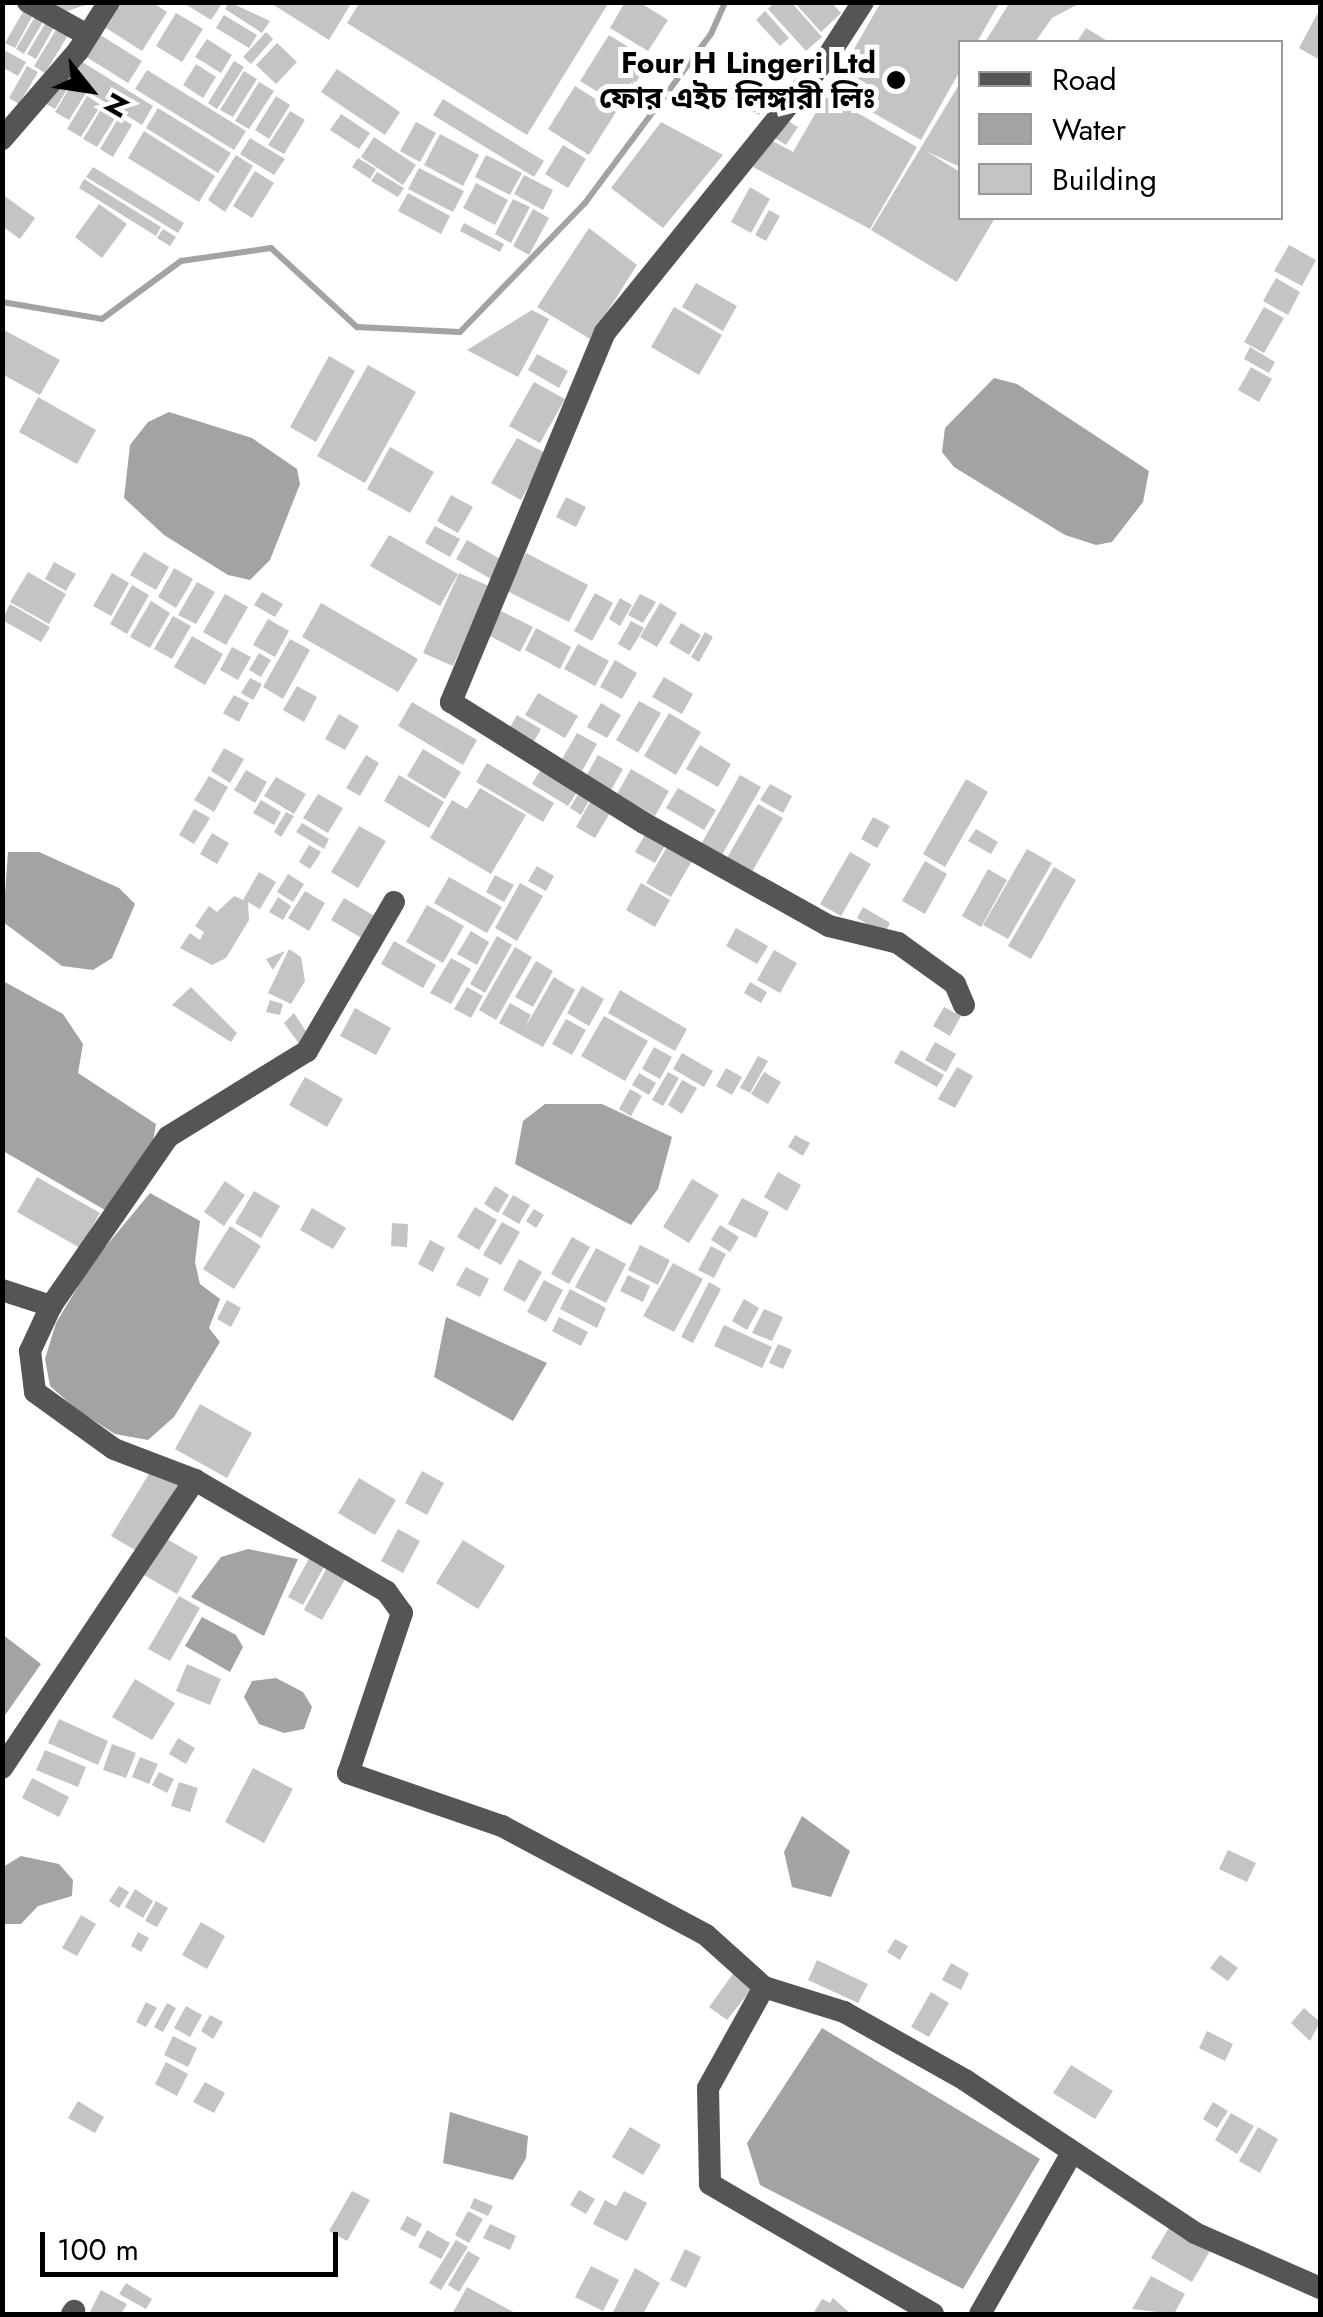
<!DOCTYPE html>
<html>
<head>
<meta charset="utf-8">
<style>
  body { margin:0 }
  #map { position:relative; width:1323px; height:2317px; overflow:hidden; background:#fff; font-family:Jost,"Noto Sans Bengali",sans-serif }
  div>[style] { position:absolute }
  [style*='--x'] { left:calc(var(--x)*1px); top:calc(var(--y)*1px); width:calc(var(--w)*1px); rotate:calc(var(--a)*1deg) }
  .water>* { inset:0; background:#a3a3a3 }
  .stream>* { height:6px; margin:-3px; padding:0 3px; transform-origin:3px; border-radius:3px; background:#a3a3a3 }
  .building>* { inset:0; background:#c4c4c4 }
  .minor>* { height:22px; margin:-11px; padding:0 11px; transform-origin:11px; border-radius:11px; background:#555 }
  .dots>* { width:28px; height:28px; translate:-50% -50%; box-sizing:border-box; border:5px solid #fff; border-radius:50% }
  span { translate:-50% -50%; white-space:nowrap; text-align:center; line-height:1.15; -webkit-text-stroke:10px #fff; paint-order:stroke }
  .poi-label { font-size:30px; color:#000; font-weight:700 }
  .right { translate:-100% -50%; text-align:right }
  .frame { position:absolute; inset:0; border:5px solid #000; pointer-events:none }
  .legend { position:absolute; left:958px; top:40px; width:325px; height:180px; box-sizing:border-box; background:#fff; border:2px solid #999; margin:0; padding:12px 18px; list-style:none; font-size:30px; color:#000 }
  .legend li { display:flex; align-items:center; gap:20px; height:50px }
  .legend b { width:50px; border:2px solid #999 }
  .north { position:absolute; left:40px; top:40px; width:100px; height:100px; -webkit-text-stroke:8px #fff; paint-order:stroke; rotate:120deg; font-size:28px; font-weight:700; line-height:40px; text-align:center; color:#000 }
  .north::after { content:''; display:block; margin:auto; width:35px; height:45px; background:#000; clip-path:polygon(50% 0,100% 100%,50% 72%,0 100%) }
  .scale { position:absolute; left:40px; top:2232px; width:298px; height:45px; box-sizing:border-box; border:5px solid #000; border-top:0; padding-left:12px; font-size:30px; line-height:35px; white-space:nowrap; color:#000; -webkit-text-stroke:8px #fff; paint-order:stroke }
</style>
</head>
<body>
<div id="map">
  <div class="water">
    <div style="clip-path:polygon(994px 378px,1017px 384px,1149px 471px,1143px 502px,1112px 542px,1096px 545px,1065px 535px,954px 467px,942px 452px,945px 428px)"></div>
    <div style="clip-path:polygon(169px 412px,252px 438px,297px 469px,300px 484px,270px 560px,250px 580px,228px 575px,164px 535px,124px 498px,130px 445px,148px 422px)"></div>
    <div style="clip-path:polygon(8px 852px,39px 852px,119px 888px,135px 904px,112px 958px,93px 970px,62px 966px,3px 922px)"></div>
    <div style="clip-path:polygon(3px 981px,63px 1014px,83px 1044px,78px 1073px,156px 1124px,153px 1141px,105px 1210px,3px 1151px)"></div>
    <div style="clip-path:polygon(545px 1104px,602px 1104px,672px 1137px,658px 1189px,631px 1225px,515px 1164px,523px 1121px)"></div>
    <div style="clip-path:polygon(150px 1193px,200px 1221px,195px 1262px,200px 1284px,220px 1299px,209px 1328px,220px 1342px,174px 1417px,148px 1440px,115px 1434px,76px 1409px,50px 1386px,45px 1359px,56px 1323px,92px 1263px)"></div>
    <div style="clip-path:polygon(446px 1317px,547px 1363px,513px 1421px,434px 1377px)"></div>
    <div style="clip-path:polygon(248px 1549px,298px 1559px,264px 1636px,191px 1597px,221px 1557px)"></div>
    <div style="clip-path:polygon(202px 1617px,236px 1635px,243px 1647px,230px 1672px,185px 1646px)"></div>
    <div style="clip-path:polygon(2px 1634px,41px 1664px,3px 1718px,2px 1718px)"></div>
    <div style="clip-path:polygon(276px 1678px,303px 1692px,312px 1707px,304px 1729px,284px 1733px,259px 1724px,244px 1697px,252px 1681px)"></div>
    <div style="clip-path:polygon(802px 1816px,850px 1851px,831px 1897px,792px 1887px,784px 1852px)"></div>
    <div style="clip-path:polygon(21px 1856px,59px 1864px,73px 1880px,72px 1896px,38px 1906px,21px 1924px,5px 1924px,3px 1867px)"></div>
    <div style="clip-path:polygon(822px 2028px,1040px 2159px,963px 2289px,760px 2185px,747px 2143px)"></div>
    <div style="clip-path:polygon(450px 2112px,528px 2136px,526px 2158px,513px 2180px,443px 2163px)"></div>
  </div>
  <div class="stream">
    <div style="--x:2;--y:302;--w:101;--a:9.6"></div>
    <div style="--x:102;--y:319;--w:98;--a:-36.3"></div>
    <div style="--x:181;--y:261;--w:91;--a:-8.2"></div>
    <div style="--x:271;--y:248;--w:117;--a:42.6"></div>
    <div style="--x:357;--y:327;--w:103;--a:2.8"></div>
    <div style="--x:460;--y:332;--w:180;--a:-45.9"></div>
    <div style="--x:585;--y:203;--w:211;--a:-53.3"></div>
    <div style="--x:711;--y:34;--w:35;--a:-66"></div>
  </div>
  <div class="building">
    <div style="clip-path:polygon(46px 2px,92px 2px,92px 3px,64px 12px)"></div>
    <div style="clip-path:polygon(122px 2px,152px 2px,167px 12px,142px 51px,106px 28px)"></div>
    <div style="clip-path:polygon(182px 2px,223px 2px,211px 20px)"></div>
    <div style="clip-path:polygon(229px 2px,270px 21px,262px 33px,225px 9px)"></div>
    <div style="clip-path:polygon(269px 2px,352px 2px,329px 40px)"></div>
    <div style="clip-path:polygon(360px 2px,609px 2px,527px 135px,347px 23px)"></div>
    <div style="clip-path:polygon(625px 2px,639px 2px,668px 20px,648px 51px,610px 28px)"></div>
    <div style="clip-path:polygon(775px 2px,791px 2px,822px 37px,806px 51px,768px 9px)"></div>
    <div style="clip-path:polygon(794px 2px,831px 2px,841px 13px,821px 32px)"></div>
    <div style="clip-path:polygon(881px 2px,1000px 2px,977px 42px,960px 42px,960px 71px,921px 140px,831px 89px)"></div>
    <div style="clip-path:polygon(1010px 2px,1082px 2px,1052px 18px,1035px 42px,985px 42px)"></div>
    <div style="clip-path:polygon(1320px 9px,1320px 60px,1299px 48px)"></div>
    <div style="clip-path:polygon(24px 10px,33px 15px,15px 48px,5px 43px)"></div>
    <div style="clip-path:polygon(765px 11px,789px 38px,780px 46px,756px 20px)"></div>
    <div style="clip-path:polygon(176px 13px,203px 29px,182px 62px,156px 46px)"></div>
    <div style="clip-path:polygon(36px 15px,44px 20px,24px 54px,16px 49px)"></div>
    <div style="clip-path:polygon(224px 15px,257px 35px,249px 48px,216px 28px)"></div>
    <div style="clip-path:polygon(46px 22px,54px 27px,36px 59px,27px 54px)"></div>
    <div style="clip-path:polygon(59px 25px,70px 32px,45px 73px,34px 66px)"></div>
    <div style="clip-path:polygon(1086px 28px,1109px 42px,1077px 42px)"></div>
    <div style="clip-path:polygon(94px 31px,142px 61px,128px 83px,80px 53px)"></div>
    <div style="clip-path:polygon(266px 32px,273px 39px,251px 64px,243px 57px)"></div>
    <div style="clip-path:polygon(609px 35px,650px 60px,621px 106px,580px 81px)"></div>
    <div style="clip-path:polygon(207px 39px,232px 55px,221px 73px,195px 57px)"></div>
    <div style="clip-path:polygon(277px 43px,297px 62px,276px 84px,256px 65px)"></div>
    <div style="clip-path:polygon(2px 49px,26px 62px,18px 76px,2px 67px)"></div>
    <div style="clip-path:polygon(76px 58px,153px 106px,142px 125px,64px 77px)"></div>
    <div style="clip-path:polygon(234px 61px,244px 67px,217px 109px,208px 103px)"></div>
    <div style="clip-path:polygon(196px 64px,216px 77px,203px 98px,183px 85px)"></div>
    <div style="clip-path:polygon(27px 66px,38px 72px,19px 104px,9px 98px)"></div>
    <div style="clip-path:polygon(337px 69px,400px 112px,385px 135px,321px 92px)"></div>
    <div style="clip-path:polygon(147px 70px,246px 131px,234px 150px,135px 89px)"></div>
    <div style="clip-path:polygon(244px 71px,257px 79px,233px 117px,220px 110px)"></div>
    <div style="clip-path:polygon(755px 74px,778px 89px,770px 102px,746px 87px)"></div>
    <div style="clip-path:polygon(56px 77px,70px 85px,55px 109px,41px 101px)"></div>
    <div style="clip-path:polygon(259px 82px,274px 91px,249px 129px,235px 121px)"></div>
    <div style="clip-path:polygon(960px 83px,960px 167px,926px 151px,960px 172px,960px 218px,995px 218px,957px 282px,871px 230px)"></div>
    <div style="clip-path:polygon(72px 84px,86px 93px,69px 120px,55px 112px)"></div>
    <div style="clip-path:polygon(575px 86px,616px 112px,589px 155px,548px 129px)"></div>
    <div style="clip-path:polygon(736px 86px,765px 103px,759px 115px,729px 97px)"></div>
    <div style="clip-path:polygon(826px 95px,917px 147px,870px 229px,753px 167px,769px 139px,793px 152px)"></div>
    <div style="clip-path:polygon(87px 96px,101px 105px,81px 137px,67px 129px)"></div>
    <div style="clip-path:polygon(276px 96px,290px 105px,269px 139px,255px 130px)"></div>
    <div style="clip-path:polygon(443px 99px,544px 161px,534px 177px,433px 115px)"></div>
    <div style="clip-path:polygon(103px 106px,117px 115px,97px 147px,83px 139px)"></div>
    <div style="clip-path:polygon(158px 108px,231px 153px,218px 173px,146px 128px)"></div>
    <div style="clip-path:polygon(290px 111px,305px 120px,284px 154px,268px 145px)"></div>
    <div style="clip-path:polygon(341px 114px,370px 133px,359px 149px,330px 130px)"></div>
    <div style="clip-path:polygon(119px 117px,132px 125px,113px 157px,100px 149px)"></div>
    <div style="clip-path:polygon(785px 119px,798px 127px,786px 145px,773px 137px)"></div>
    <div style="clip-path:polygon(416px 122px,436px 133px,420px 162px,400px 151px)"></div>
    <div style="clip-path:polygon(661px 122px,723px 155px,663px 228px,611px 188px)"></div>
    <div style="clip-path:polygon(144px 131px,215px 176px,199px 202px,128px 158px)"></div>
    <div style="clip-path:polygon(440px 134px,479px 155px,463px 186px,424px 165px)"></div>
    <div style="clip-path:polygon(374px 137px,416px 165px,403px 185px,361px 157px)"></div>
    <div style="clip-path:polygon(250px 138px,285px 159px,274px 175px,240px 154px)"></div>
    <div style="clip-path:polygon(563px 145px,586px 159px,568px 188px,545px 174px)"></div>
    <div style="clip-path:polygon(236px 155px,253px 166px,225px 212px,208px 200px)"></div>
    <div style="clip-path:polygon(486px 155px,522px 173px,510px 195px,475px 177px)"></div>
    <div style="clip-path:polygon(358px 158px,376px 169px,370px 179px,352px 167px)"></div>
    <div style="clip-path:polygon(93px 167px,184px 223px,178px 233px,86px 177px)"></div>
    <div style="clip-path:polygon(419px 168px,464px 191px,453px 212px,408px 189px)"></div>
    <div style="clip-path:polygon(255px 171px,274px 183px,252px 218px,233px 206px)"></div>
    <div style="clip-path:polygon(377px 172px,404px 188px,398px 197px,371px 181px)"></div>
    <div style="clip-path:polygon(524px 175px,553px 190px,543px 210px,514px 194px)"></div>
    <div style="clip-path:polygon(84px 179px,161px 227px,156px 236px,79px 188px)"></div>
    <div style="clip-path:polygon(476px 183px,508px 200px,495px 225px,463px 208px)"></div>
    <div style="clip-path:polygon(750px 187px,770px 199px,751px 233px,731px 222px)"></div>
    <div style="clip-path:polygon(408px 193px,450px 216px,441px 234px,398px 211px)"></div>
    <div style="clip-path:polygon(2px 194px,35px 218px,20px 239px,2px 226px)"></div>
    <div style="clip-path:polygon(513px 199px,530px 207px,511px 243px,495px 234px)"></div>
    <div style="clip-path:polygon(99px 204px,127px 224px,102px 258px,75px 237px)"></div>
    <div style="clip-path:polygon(533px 209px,549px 218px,529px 255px,513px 246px)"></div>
    <div style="clip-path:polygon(769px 210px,780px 216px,766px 241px,755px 235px)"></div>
    <div style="clip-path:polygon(464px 223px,504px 244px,500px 252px,460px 231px)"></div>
    <div style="clip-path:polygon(589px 228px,637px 265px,590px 339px,537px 307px)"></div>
    <div style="clip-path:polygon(163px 229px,176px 237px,170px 246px,157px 238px)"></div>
    <div style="clip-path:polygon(1289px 245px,1316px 260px,1302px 286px,1274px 271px)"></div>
    <div style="clip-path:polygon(1276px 278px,1300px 292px,1288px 315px,1263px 301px)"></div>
    <div style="clip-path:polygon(696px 283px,737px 306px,723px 331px,682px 307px)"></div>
    <div style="clip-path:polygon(674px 307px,722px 335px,699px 375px,651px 347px)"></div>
    <div style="clip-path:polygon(1264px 307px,1284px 318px,1264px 353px,1244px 342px)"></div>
    <div style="clip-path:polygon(532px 310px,549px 319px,518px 377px,467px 350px)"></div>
    <div style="clip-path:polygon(2px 329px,60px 360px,40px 395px,2px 374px)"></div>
    <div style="clip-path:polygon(1250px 347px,1275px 362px,1269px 373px,1244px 359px)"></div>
    <div style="clip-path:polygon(537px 354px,568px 371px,559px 388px,528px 370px)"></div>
    <div style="clip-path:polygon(329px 356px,355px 371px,316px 442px,290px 427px)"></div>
    <div style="clip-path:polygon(368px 365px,416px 392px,365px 483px,317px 456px)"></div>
    <div style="clip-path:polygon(1251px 367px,1272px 379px,1259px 402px,1238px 390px)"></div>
    <div style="clip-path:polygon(534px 382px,565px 399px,540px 443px,509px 426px)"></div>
    <div style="clip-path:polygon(38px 397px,96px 430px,77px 464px,19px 432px)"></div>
    <div style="clip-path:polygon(517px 438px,547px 454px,521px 500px,491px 483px)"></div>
    <div style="clip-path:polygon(390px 447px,434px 472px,410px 513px,367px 489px)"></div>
    <div style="clip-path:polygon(451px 495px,473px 507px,458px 533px,437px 521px)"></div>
    <div style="clip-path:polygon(566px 497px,586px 507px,576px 527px,556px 517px)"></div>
    <div style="clip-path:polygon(435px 526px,460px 539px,450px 557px,425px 543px)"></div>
    <div style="clip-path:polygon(389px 535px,458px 574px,440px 606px,370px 566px)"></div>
    <div style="clip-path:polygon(467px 540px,502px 560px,491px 579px,456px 559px)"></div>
    <div style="clip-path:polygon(144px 552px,169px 567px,156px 590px,130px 575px)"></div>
    <div style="clip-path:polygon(526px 553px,588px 585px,569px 622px,507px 591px)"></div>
    <div style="clip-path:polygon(54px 562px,76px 574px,66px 591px,45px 579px)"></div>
    <div style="clip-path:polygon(174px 568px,193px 579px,176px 608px,158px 597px)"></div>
    <div style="clip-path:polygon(28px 572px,66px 594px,49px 624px,10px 602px)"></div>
    <div style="clip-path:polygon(112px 573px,129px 583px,111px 616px,93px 606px)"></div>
    <div style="clip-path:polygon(459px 573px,489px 586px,453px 666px,423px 653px)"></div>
    <div style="clip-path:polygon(197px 582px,215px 592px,196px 624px,178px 615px)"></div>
    <div style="clip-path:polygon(132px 585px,149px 595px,127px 634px,110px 624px)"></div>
    <div style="clip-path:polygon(262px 592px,283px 604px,275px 617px,254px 605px)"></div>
    <div style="clip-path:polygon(595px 593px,613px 603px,592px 641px,574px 631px)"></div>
    <div style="clip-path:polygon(225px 594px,248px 607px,226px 645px,203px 632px)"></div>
    <div style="clip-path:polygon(640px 594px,656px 602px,643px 623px,628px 615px)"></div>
    <div style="clip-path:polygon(620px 598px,632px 605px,620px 626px,609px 619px)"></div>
    <div style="clip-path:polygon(151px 601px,170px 613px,150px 648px,130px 637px)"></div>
    <div style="clip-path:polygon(321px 603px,418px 659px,398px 692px,302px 637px)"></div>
    <div style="clip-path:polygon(660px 603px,677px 613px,657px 647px,640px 637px)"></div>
    <div style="clip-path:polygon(10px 604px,50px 627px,41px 642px,2px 620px)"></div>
    <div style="clip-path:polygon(501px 611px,533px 627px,520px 652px,488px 635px)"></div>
    <div style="clip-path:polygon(173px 616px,191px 626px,172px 659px,154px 649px)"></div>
    <div style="clip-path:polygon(268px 619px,289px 631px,275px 657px,253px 645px)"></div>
    <div style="clip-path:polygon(631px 621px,644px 628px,630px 651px,618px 644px)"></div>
    <div style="clip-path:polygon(681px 623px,701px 635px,689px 655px,669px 643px)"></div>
    <div style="clip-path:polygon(536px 628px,571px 647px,560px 669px,525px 650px)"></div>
    <div style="clip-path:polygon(705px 632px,713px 637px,699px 662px,691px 657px)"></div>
    <div style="clip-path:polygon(192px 636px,223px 654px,205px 685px,174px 667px)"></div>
    <div style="clip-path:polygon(290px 639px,310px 650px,283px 699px,263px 687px)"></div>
    <div style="clip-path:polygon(578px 644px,609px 661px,595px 686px,564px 669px)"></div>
    <div style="clip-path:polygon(232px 647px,251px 657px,238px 680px,220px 670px)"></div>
    <div style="clip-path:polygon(259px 653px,271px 660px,261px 677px,249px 670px)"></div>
    <div style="clip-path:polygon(615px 660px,637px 673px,622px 699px,600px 687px)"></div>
    <div style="clip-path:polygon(664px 677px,693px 694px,682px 714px,652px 697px)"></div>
    <div style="clip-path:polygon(250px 678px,262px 684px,253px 700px,241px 693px)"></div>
    <div style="clip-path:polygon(297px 686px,317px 697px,304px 722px,283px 710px)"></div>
    <div style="clip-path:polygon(538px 693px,578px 716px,565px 738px,525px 715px)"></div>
    <div style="clip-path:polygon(234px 695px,249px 703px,239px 722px,223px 713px)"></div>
    <div style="clip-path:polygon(639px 701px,661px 713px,638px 753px,616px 740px)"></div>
    <div style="clip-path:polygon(412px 702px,477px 740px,463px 765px,398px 726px)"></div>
    <div style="clip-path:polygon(601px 703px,621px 715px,607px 738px,587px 727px)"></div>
    <div style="clip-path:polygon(669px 713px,701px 732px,676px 775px,644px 756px)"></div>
    <div style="clip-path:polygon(339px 714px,359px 726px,345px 750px,325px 739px)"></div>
    <div style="clip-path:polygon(517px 715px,541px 729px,532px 745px,508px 731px)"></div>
    <div style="clip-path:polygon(577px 733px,597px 744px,582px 771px,562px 759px)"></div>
    <div style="clip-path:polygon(700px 745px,731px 764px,718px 787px,686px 769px)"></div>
    <div style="clip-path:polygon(224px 748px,244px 759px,230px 783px,211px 771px)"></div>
    <div style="clip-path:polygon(423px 749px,461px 772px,445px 799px,407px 776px)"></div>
    <div style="clip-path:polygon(366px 755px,379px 763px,360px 796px,346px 788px)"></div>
    <div style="clip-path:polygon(598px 755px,623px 769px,610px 792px,585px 778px)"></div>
    <div style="clip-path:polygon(487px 763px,554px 803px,543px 822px,476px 782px)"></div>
    <div style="clip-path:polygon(544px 764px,580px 787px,568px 806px,532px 784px)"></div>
    <div style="clip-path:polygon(631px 769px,669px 791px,655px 816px,617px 794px)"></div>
    <div style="clip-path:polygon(246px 770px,267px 782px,255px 803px,234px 790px)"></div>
    <div style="clip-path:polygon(399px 775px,444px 802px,429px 828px,384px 801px)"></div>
    <div style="clip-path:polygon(740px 775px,761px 787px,719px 860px,699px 848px)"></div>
    <div style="clip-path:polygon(209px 776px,228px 787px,214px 812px,194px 800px)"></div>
    <div style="clip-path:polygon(276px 777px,306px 794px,294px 814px,264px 796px)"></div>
    <div style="clip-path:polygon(966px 779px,988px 792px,945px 867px,923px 854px)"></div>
    <div style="clip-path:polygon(770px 784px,792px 796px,783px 813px,760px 800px)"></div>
    <div style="clip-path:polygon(480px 788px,526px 815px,491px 874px,430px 838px,452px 800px,467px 809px)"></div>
    <div style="clip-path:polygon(678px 788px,716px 810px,704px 830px,666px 808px)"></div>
    <div style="clip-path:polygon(581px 789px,592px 795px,581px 815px,570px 808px)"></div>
    <div style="clip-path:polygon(318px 794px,343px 808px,328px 833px,303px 818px)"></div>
    <div style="clip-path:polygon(261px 800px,281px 812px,274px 825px,253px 813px)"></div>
    <div style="clip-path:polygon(590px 802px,610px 813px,595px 838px,576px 827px)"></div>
    <div style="clip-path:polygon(758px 804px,783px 818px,749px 877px,724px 863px)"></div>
    <div style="clip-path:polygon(194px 809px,210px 818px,194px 844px,179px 835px)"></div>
    <div style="clip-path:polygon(286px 812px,294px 816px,281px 837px,274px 832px)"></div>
    <div style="clip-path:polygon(873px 817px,890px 826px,877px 848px,861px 839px)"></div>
    <div style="clip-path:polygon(302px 823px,329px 839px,324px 849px,296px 832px)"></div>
    <div style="clip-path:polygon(359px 826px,386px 841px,358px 888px,331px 872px)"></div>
    <div style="clip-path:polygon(976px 829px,998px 842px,991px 854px,968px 841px)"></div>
    <div style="clip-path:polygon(212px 833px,229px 843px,217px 864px,200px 854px)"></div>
    <div style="clip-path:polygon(646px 833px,666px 844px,655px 863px,635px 852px)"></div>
    <div style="clip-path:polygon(309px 845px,321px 852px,310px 869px,299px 862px)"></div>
    <div style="clip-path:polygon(667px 847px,692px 861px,671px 897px,646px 883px)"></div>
    <div style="clip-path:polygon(1027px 849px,1052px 863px,1008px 939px,983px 925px)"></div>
    <div style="clip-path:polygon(850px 852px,871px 864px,841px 916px,820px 904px)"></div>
    <div style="clip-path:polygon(925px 861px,947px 874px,925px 914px,902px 901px)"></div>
    <div style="clip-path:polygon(537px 866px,554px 876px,546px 891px,528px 881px)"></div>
    <div style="clip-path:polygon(1054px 867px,1076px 880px,1031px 959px,1008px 946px)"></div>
    <div style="clip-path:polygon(988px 869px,1007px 880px,981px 927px,962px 916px)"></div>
    <div style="clip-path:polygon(259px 872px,276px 882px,260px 909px,248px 902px,249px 920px,226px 958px,212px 965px,180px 948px,190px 933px,200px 940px,204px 932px,195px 926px,209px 906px,217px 912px,234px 896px,243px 900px)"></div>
    <div style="clip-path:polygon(288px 874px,304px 884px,293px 902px,277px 892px)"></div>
    <div style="clip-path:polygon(495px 875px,514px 885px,504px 902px,486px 892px)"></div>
    <div style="clip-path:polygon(449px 877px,502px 907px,487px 933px,434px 903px)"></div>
    <div style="clip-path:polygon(520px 883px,543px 896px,517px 941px,495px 928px)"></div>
    <div style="clip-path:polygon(641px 883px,670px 900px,655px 927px,626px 910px)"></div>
    <div style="clip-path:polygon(305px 891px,325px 903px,309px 931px,288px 918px)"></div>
    <div style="clip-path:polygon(278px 897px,291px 906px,283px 920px,269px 912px)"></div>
    <div style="clip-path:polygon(344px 898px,378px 918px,365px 940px,331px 920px)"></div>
    <div style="clip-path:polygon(427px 905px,464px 926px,443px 963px,406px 942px)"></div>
    <div style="clip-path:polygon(863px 907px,890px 923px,884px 934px,857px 918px)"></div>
    <div style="clip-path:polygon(736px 928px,768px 946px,757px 964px,726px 946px)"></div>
    <div style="clip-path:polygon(471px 931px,489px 942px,477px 965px,457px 954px)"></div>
    <div style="clip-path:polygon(497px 936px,512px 945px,485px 993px,470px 984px)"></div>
    <div style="clip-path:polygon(394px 941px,436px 965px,423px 988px,381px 964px)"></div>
    <div style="clip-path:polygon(515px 947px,532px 957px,496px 1020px,479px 1010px)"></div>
    <div style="clip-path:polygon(289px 949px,301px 957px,305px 981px,291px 1004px,268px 993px)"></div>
    <div style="clip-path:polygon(774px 950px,797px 963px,780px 993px,757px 980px)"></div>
    <div style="clip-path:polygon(285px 951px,273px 970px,266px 959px)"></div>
    <div style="clip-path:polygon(451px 958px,471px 969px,451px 1004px,430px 993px)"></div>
    <div style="clip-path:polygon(536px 961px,553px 971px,533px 1007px,515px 997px)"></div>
    <div style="clip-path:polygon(554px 977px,575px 990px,543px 1047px,499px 1023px,510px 1003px,531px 1015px,525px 1028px)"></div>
    <div style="clip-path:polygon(750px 982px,767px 992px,761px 1003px,744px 993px)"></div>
    <div style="clip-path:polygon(582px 986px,604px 999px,589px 1026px,567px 1013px)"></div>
    <div style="clip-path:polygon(191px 987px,237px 1033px,231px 1042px,172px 1005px)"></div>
    <div style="clip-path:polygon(467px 987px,483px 996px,471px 1018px,454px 1009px)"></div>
    <div style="clip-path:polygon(620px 990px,687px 1029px,675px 1051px,608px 1013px)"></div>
    <div style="clip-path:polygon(270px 1000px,283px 1004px,280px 1015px,266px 1012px)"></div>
    <div style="clip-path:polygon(944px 1007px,961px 1016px,950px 1036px,933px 1026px)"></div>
    <div style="clip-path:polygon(355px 1008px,391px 1028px,376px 1055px,340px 1036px)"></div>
    <div style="clip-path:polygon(294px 1013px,309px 1036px,300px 1045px,284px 1023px)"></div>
    <div style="clip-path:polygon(604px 1016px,648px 1041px,625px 1081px,581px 1056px)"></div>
    <div style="clip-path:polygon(566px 1019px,586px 1030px,572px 1055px,552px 1044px)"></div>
    <div style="clip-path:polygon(935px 1042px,956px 1054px,946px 1072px,925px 1060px)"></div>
    <div style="clip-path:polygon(654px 1047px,672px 1057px,660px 1079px,642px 1069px)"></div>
    <div style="clip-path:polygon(901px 1050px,944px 1075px,937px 1087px,894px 1063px)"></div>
    <div style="clip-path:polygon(682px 1053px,713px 1071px,704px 1087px,673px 1069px)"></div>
    <div style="clip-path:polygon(758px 1056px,768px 1061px,750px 1093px,740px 1088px)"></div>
    <div style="clip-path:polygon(957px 1067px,973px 1076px,955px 1108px,938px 1099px)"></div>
    <div style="clip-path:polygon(726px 1068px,742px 1077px,732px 1095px,716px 1086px)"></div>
    <div style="clip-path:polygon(668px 1072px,679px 1078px,663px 1106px,652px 1100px)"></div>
    <div style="clip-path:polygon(764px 1072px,781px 1082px,768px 1104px,751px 1094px)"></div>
    <div style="clip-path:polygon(639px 1073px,656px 1083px,649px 1095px,632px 1085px)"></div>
    <div style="clip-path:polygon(305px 1077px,343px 1099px,327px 1127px,289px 1105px)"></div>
    <div style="clip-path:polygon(682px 1080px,697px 1088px,682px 1114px,668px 1105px)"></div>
    <div style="clip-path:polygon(630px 1089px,642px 1096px,631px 1116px,619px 1109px)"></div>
    <div style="clip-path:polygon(795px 1135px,810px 1143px,803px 1156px,788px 1147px)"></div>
    <div style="clip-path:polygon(778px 1172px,801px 1185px,787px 1211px,764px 1197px)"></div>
    <div style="clip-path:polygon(37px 1177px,100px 1213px,80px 1248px,17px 1212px)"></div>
    <div style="clip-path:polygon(692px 1179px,719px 1195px,689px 1243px,663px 1227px)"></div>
    <div style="clip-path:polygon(225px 1181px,245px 1195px,224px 1226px,204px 1212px)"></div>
    <div style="clip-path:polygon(495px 1186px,509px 1195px,498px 1213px,484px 1204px)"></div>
    <div style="clip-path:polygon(254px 1191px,280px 1206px,261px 1238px,235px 1223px)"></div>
    <div style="clip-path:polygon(513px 1195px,530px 1205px,519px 1224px,502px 1214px)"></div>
    <div style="clip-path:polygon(742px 1198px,769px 1212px,756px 1238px,728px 1224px)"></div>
    <div style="clip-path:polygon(475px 1207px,497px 1220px,479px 1250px,457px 1237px)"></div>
    <div style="clip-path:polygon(312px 1208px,346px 1228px,333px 1249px,300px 1230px)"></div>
    <div style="clip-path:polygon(534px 1209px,544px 1215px,536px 1228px,526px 1221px)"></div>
    <div style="clip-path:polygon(502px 1222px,520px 1232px,501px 1265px,483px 1255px)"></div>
    <div style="clip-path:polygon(392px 1223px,408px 1224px,407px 1247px,391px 1246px)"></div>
    <div style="clip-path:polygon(720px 1225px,739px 1237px,730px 1252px,711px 1240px)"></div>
    <div style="clip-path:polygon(230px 1226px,261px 1246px,234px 1289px,203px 1269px)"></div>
    <div style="clip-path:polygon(572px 1237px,590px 1247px,569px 1284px,551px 1274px)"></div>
    <div style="clip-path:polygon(430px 1240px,445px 1248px,433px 1272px,418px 1264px)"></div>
    <div style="clip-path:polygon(640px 1245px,670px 1260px,658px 1285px,628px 1270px)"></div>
    <div style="clip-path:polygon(711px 1246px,726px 1254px,714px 1278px,698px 1270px)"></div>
    <div style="clip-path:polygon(596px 1248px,626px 1264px,606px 1303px,575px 1287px)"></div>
    <div style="clip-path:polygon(519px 1259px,542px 1272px,525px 1302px,503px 1290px)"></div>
    <div style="clip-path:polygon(673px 1263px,703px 1279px,674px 1332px,643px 1316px)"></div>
    <div style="clip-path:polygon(466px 1267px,489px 1279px,480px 1297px,456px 1285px)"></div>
    <div style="clip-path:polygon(628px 1275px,650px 1286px,643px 1302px,620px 1291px)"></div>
    <div style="clip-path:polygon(544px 1280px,563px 1290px,546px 1322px,527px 1312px)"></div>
    <div style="clip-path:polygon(709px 1282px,721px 1289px,693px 1343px,681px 1337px)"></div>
    <div style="clip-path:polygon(570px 1289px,606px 1308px,597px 1328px,560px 1309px)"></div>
    <div style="clip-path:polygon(744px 1299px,759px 1308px,747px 1330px,732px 1321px)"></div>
    <div style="clip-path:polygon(227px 1300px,241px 1308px,231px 1327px,217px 1319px)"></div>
    <div style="clip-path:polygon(764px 1309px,783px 1317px,772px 1341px,752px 1333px)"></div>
    <div style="clip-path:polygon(559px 1317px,588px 1332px,581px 1346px,552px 1331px)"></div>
    <div style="clip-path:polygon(724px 1325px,772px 1347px,762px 1368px,714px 1346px)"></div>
    <div style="clip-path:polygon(778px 1344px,792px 1350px,783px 1369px,769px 1363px)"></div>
    <div style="clip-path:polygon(200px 1404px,252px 1433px,227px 1478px,175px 1449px)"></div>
    <div style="clip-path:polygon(152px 1469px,181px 1487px,140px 1553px,111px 1536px)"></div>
    <div style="clip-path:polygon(422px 1471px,444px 1483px,427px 1515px,405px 1503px)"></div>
    <div style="clip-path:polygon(359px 1478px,396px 1500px,375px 1535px,338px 1513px)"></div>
    <div style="clip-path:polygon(398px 1529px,420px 1541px,403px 1573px,381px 1561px)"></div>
    <div style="clip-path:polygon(165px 1538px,198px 1557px,177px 1594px,144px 1575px)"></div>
    <div style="clip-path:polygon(463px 1540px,505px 1566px,478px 1609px,436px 1583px)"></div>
    <div style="clip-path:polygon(311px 1555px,326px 1563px,303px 1605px,288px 1597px)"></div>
    <div style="clip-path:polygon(329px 1564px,348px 1574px,322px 1620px,304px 1610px)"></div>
    <div style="clip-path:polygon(179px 1596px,200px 1608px,170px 1661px,148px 1649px)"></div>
    <div style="clip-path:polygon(187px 1664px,221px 1679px,210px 1705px,176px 1691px)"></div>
    <div style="clip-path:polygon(135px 1679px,175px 1703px,152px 1740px,112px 1717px)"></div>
    <div style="clip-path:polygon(59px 1719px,108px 1741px,98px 1765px,48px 1743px)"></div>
    <div style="clip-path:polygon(178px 1738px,195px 1748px,186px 1764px,169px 1754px)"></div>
    <div style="clip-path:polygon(112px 1744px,136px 1753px,126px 1778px,103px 1770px)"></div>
    <div style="clip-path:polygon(45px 1750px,86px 1767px,78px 1787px,36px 1770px)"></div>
    <div style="clip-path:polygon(140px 1757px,158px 1764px,149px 1784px,132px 1777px)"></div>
    <div style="clip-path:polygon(253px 1768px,293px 1789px,264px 1843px,225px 1822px)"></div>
    <div style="clip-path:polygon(159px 1772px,174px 1779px,167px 1793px,152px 1785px)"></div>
    <div style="clip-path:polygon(32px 1778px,69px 1797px,59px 1817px,22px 1798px)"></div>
    <div style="clip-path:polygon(179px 1782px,198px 1788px,190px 1812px,171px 1806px)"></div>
    <div style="clip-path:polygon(1228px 1850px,1256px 1863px,1247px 1882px,1219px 1869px)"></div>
    <div style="clip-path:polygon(119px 1886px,129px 1892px,119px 1908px,109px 1901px)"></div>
    <div style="clip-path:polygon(135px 1889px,153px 1901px,143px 1918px,125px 1907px)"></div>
    <div style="clip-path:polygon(156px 1901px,168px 1908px,157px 1927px,145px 1921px)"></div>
    <div style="clip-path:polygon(81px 1915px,96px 1924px,77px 1956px,62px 1948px)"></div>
    <div style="clip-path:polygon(201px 1922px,225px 1936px,207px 1969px,182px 1955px)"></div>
    <div style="clip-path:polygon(138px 1932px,149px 1938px,141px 1952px,131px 1946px)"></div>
    <div style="clip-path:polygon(895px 1939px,908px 1946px,900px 1960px,887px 1952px)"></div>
    <div style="clip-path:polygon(1220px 1955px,1238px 1968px,1228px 1981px,1210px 1968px)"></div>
    <div style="clip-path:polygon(817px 1960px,868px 1984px,858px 2003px,808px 1980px)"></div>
    <div style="clip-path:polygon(951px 1963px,969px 1973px,961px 1990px,942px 1980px)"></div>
    <div style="clip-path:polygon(735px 1971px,753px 1987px,727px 2020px,709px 2007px)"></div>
    <div style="clip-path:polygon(931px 1992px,949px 2003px,929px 2037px,911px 2027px)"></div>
    <div style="clip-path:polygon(146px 2002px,157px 2008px,146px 2027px,136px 2022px)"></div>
    <div style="clip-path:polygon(167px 2003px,176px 2008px,163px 2032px,154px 2027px)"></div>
    <div style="clip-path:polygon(186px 2006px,202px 2015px,190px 2037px,174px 2028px)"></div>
    <div style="clip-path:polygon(1304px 2008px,1320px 2022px,1310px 2041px,1291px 2023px)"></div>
    <div style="clip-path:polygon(210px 2015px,223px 2022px,213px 2039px,201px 2031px)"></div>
    <div style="clip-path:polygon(1207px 2031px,1233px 2044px,1225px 2061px,1199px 2048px)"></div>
    <div style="clip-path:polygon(173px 2036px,197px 2048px,188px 2067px,164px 2055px)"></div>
    <div style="clip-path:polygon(166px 2062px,188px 2074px,177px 2096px,155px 2084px)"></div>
    <div style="clip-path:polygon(1071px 2065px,1113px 2091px,1095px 2119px,1053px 2093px)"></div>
    <div style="clip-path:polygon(205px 2082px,225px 2093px,214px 2113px,193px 2102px)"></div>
    <div style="clip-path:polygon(78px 2101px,104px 2117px,95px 2133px,68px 2118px)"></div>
    <div style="clip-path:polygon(1213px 2102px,1228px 2111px,1217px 2128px,1203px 2119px)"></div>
    <div style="clip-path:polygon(1231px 2113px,1254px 2126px,1237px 2154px,1215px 2140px)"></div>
    <div style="clip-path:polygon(630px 2127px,661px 2145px,643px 2175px,612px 2157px)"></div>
    <div style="clip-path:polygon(1258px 2127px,1278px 2139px,1260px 2173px,1239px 2161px)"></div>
    <div style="clip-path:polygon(579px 2190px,595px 2199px,586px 2214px,570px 2205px)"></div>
    <div style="clip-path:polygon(352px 2191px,370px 2200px,347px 2241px,329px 2231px)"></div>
    <div style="clip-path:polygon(624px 2191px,647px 2203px,627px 2241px,593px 2224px,605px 2200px,616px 2206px)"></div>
    <div style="clip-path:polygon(474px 2198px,493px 2206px,488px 2216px,470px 2208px)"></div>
    <div style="clip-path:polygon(468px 2211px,483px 2219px,469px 2243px,455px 2235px)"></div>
    <div style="clip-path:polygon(407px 2216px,422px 2224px,415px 2237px,400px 2229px)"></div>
    <div style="clip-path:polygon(490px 2224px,516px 2236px,510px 2250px,483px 2238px)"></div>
    <div style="clip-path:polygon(1170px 2226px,1211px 2249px,1192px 2282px,1151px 2258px)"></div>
    <div style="clip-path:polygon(427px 2230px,450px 2243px,441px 2259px,418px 2247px)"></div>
    <div style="clip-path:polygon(456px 2240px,468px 2247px,441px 2290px,429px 2283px)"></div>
    <div style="clip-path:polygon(685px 2249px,701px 2257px,686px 2288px,670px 2280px)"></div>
    <div style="clip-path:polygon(468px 2251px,480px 2258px,459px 2292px,448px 2285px)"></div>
    <div style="clip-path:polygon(591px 2266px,619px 2280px,603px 2311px,575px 2297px)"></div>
    <div style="clip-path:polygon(635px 2268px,660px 2283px,643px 2314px,612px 2314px)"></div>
    <div style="clip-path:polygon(1151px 2276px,1185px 2294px,1174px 2314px,1132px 2309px)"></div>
    <div style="clip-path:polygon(126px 2283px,152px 2299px,146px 2309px,119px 2294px)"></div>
    <div style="clip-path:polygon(467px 2287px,517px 2314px,452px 2314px)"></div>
    <div style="clip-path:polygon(101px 2290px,127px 2304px,121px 2314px,90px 2312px)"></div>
    <div style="clip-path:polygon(833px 2298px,851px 2314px,813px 2314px,822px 2299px,830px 2303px)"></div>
  </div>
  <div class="minor">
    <div style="--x:28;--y:2;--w:68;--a:29.2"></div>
    <div style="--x:863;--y:2;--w:64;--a:122.9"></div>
    <div style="--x:828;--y:56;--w:355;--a:128.9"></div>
    <div style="--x:605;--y:332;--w:401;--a:112.6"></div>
    <div style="--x:451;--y:702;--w:228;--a:32.1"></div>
    <div style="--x:644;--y:823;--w:212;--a:29.1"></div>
    <div style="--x:829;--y:926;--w:71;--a:13.8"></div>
    <div style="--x:898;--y:943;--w:70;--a:35.7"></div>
    <div style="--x:955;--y:984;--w:23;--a:67"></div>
    <div style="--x:2;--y:139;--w:116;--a:-49.2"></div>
    <div style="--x:78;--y:51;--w:58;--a:-57.7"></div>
    <div style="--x:394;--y:902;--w:173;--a:120.3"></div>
    <div style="--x:307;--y:1051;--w:163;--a:148.3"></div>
    <div style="--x:168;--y:1137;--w:206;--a:124.7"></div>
    <div style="--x:51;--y:1306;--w:50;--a:115"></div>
    <div style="--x:30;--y:1351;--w:41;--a:83"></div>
    <div style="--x:35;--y:1392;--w:97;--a:35.8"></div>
    <div style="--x:114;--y:1449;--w:87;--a:20.9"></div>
    <div style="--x:195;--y:1480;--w:221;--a:30.2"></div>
    <div style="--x:386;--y:1591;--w:27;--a:54"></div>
    <div style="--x:402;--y:1613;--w:169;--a:108.6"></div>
    <div style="--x:348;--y:1773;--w:163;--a:19"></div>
    <div style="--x:502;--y:1826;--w:231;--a:28.1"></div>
    <div style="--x:706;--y:1935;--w:78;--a:41.9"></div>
    <div style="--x:764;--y:1987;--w:84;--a:17.4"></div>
    <div style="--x:844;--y:2012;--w:139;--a:29.3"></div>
    <div style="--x:965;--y:2080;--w:276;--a:33.6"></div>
    <div style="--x:1195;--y:2233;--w:137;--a:23.7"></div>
    <div style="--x:2;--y:1290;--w:52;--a:18.1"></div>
    <div style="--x:2;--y:1768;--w:347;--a:-56.2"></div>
    <div style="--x:764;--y:1987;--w:115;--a:119"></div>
    <div style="--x:708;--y:2088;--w:96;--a:88.8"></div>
    <div style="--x:710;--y:2184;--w:258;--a:30.2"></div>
    <div style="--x:72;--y:2314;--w:4;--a:-56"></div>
    <div style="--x:980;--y:2314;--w:182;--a:-60.3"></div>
  </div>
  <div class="dots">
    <div style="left:896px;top:80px;background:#000"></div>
  </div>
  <div class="poi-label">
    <span class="right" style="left:876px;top:80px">Four H Lingeri Ltd<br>ফোর এইচ লিঙ্গারী লিঃ</span>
  </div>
  <div class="frame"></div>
  <ul class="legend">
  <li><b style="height:12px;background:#555"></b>Road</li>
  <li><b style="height:28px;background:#a3a3a3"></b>Water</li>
  <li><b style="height:28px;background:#c4c4c4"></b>Building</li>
  </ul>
  <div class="north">N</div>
  <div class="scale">100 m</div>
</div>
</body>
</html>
